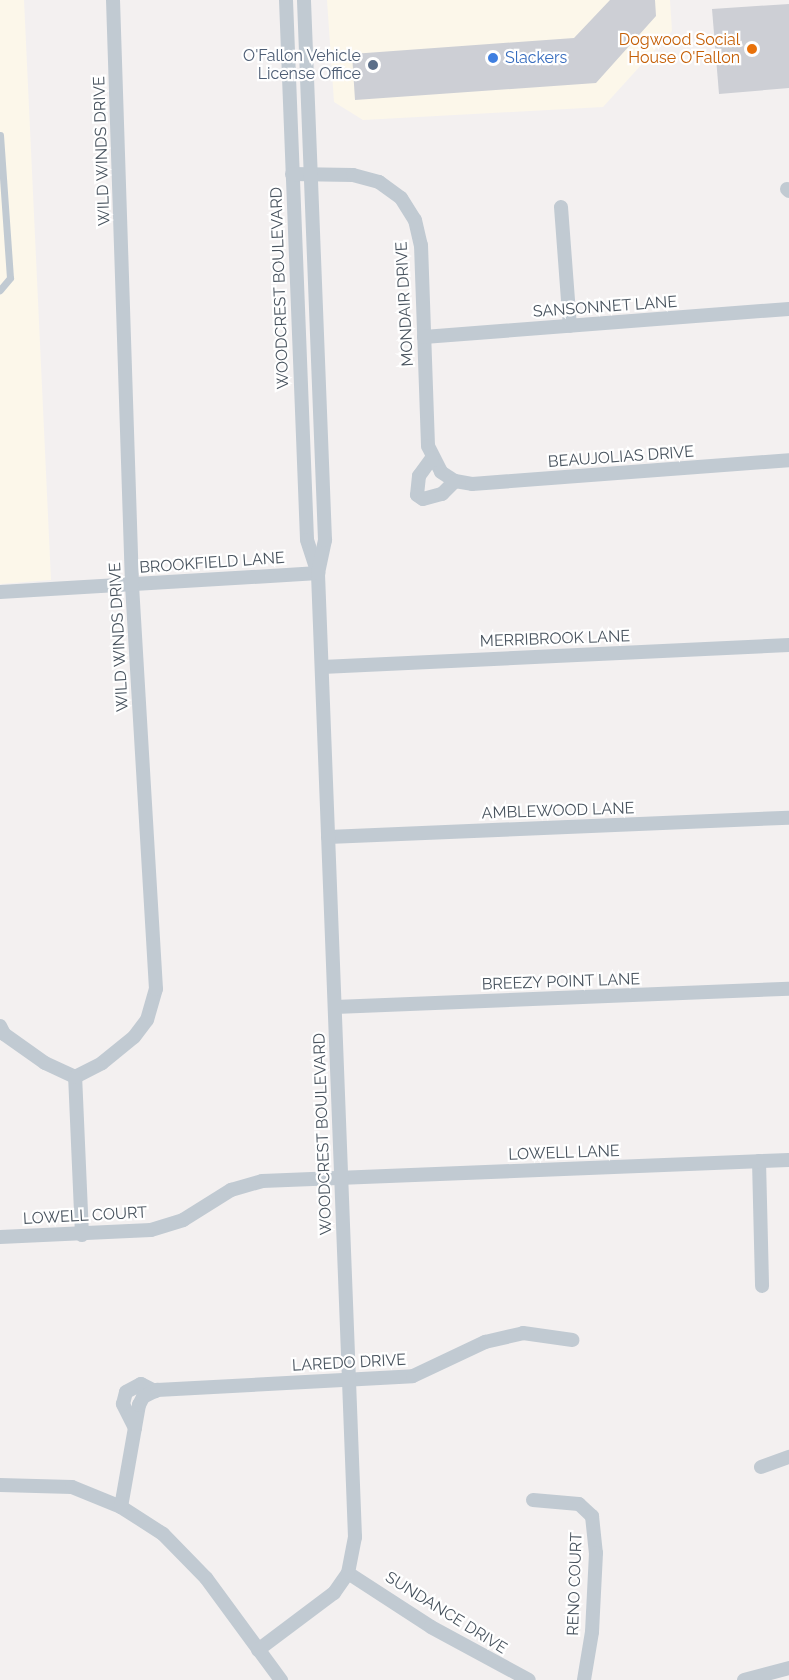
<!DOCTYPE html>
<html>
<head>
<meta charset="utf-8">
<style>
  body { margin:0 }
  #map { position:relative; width:789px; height:1680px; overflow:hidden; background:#f3f0f0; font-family:Raleway,sans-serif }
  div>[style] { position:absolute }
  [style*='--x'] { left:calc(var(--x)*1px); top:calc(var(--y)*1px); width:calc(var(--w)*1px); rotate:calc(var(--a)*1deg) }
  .commercial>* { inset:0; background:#fcf7ea }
  .building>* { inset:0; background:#cdcfd5 }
  .lane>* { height:7px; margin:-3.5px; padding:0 3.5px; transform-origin:3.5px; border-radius:3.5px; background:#c1cad2 }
  .street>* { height:14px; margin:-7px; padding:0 7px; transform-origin:7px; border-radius:7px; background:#c1cad2 }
  .dots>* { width:16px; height:16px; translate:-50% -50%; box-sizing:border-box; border:3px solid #fff; border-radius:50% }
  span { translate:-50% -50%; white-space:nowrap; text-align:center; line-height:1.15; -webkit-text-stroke:4.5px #fff; paint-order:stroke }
  .food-label { font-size:16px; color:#c56008 }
  .right { translate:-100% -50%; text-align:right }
  .service-label { font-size:16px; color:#4e5e75 }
  .shop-label { font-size:16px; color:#366cbe }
  .left { translate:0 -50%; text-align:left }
  .street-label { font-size:16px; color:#48535e }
</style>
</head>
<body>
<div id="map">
  <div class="commercial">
    <div style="clip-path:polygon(0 0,24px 0,51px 580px,0 584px)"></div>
    <div style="clip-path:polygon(327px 0,670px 0,672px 31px,603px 107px,363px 120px,334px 102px)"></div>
  </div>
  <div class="building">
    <div style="clip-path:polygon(610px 0,655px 0,656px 16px,596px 83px,355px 100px,352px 54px,574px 38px)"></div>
    <div style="clip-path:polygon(789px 4px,789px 88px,719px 94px,712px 9px)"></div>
  </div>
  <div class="lane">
    <div style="--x:0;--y:135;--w:143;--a:86"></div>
    <div style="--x:10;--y:278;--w:16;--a:130"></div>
  </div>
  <div class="street">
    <div style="--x:286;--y:0;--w:540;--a:87.77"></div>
    <div style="--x:307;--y:540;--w:33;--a:72"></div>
    <div style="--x:292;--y:174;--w:61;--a:0.9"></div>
    <div style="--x:353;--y:175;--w:27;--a:15"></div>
    <div style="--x:379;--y:182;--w:27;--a:36"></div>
    <div style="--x:401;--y:198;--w:26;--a:58"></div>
    <div style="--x:415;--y:220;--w:26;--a:77"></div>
    <div style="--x:421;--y:245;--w:201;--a:88"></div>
    <div style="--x:428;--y:446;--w:29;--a:63"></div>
    <div style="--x:441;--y:472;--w:17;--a:33"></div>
    <div style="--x:455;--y:481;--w:17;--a:10"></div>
    <div style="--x:472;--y:484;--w:318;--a:-4.3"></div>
    <div style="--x:787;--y:189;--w:3;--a:45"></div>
    <div style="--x:561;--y:207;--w:119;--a:85.7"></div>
    <div style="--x:424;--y:337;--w:366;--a:-4.4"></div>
    <div style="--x:432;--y:458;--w:22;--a:126"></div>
    <div style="--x:419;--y:476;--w:19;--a:96"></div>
    <div style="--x:417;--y:495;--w:7;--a:34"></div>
    <div style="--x:423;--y:499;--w:20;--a:-15"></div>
    <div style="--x:442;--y:494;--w:18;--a:-45"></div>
    <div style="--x:0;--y:592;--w:319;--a:-3.4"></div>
    <div style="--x:322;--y:667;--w:468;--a:-2.7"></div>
    <div style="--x:328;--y:837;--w:461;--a:-2.4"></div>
    <div style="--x:335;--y:1007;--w:454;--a:-2.3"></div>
    <div style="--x:0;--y:1026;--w:9;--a:63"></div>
    <div style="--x:4;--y:1034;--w:50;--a:35.3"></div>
    <div style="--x:45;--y:1063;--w:33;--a:25"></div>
    <div style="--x:759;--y:1161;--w:125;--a:88.6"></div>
    <div style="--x:82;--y:1235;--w:158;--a:-92.5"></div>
    <div style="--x:75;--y:1077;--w:30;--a:-27"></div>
    <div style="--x:102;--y:1063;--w:41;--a:-39.1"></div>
    <div style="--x:134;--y:1037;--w:21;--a:-53"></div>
    <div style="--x:147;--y:1020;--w:32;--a:-74"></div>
    <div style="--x:156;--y:989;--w:405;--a:-93.4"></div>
    <div style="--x:132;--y:585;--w:585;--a:-91.86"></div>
    <div style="--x:0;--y:1237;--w:151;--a:-2.7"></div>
    <div style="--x:151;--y:1230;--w:34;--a:-17"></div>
    <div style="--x:183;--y:1220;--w:57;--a:-32"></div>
    <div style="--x:231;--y:1190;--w:32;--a:-16"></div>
    <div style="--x:262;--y:1181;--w:527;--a:-2.28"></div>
    <div style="--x:135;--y:1428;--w:27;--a:-117"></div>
    <div style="--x:123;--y:1404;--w:12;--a:-76"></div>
    <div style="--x:126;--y:1392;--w:17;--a:-28"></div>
    <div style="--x:141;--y:1384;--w:16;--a:27"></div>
    <div style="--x:761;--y:1467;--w:30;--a:-20"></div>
    <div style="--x:0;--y:1485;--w:72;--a:1.6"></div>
    <div style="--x:72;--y:1487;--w:53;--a:22.2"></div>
    <div style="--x:121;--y:1507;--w:50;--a:32.7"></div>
    <div style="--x:163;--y:1534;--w:62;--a:45.7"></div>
    <div style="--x:206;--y:1578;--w:127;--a:53.7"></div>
    <div style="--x:533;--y:1500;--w:46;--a:5"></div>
    <div style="--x:579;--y:1504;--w:18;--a:43"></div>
    <div style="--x:592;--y:1516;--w:37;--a:84"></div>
    <div style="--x:596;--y:1553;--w:79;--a:92.9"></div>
    <div style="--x:592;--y:1632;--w:49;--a:99.5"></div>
    <div style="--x:121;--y:1507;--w:104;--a:-80"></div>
    <div style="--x:139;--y:1405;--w:9;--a:-63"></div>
    <div style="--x:143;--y:1397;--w:16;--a:-27"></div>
    <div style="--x:157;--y:1390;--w:256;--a:-3.1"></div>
    <div style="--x:413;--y:1376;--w:80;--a:-25.3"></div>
    <div style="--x:485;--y:1342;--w:39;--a:-13"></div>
    <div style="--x:523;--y:1333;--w:50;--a:8"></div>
    <div style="--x:348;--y:1573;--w:99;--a:33"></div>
    <div style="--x:431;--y:1627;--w:111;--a:28.4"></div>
    <div style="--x:258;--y:1650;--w:95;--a:-36.9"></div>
    <div style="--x:334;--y:1593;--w:24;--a:-55"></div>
    <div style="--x:348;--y:1573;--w:37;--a:-79"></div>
    <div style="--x:355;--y:1537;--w:965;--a:-92.2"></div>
    <div style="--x:318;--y:573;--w:34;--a:-78"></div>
    <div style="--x:325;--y:540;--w:540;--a:-92.23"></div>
    <div style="--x:744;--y:1680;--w:47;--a:-14.9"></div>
  </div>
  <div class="dots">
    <div style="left:752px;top:49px;background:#e8710a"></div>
    <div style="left:493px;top:58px;background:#3f7fe0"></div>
    <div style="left:373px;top:65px;background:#5c6f8a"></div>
  </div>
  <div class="food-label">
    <span class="right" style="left:740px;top:49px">Dogwood Social<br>House O'Fallon</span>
  </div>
  <div class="service-label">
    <span class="right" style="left:361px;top:65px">O'Fallon Vehicle<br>License Office</span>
  </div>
  <div class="shop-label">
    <span class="left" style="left:505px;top:58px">Slackers</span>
  </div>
  <div class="street-label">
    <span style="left:102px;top:151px;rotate:-92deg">WILD WINDS DRIVE</span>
    <span style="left:280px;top:288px;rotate:-92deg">WOODCREST BOULEVARD</span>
    <span style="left:405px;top:304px;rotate:-93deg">MONDAIR DRIVE</span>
    <span style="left:605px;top:307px;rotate:-4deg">SANSONNET LANE</span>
    <span style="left:621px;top:457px;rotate:-4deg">BEAUJOLIAS DRIVE</span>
    <span style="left:212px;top:563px;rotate:-4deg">BROOKFIELD LANE</span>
    <span style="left:119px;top:637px;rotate:-93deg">WILD WINDS DRIVE</span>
    <span style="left:555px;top:639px;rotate:-2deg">MERRIBROOK LANE</span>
    <span style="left:558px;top:811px;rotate:-2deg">AMBLEWOOD LANE</span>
    <span style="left:561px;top:982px;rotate:-2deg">BREEZY POINT LANE</span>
    <span style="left:323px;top:1134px;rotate:-92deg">WOODCREST BOULEVARD</span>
    <span style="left:564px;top:1153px;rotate:-2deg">LOWELL LANE</span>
    <span style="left:85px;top:1216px;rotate:-3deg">LOWELL COURT</span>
    <span style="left:349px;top:1363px;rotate:-3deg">LAREDO DRIVE</span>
    <span style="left:575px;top:1584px;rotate:-88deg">RENO COURT</span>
    <span style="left:446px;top:1613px;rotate:32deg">SUNDANCE DRIVE</span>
  </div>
</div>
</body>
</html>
